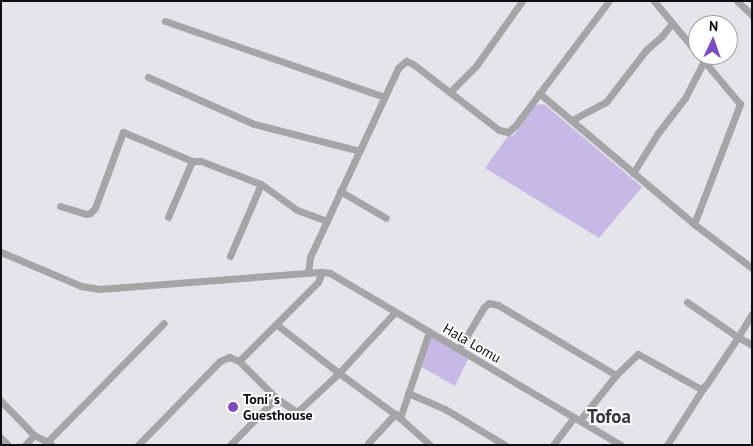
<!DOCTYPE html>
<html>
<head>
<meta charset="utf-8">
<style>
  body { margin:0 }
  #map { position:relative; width:753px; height:446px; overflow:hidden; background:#e6e4eb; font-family:"PT Sans",sans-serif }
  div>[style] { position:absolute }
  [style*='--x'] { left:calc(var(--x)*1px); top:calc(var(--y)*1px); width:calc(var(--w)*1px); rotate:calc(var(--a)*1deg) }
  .green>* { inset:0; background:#c7b9e5 }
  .street>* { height:7px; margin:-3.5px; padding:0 3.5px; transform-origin:3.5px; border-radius:3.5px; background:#a5a4a7 }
  .dots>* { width:14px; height:14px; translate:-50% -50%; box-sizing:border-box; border:2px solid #fff; border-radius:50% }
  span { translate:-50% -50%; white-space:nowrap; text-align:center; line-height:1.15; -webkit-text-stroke:4px #fff; paint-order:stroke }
  .street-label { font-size:14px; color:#0e0d0f }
  .poi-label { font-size:14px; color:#0e0d0f; font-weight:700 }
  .left { translate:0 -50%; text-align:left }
  .district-label { font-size:19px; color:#39373d; font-weight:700 }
  .frame { position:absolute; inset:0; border:2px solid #0e0d0f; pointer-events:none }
  .north { position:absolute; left:688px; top:15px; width:50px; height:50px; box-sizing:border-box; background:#fff; border:1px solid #9f9e9f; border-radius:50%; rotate:3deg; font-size:14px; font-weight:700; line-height:20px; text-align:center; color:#0e0d0f }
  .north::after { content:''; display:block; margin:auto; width:18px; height:22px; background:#7c4ac1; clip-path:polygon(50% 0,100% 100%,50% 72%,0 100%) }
</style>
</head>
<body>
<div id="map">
  <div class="green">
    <div style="clip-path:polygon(544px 104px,642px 187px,599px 238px,485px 168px,508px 136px,514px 135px,535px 105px)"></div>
    <div style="clip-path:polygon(430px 335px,469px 357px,455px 386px,418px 365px)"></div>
  </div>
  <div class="street">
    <div style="--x:654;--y:1;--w:69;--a:50.3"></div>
    <div style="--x:737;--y:1;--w:21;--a:43"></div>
    <div style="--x:165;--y:21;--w:232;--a:19.1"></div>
    <div style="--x:148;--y:77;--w:116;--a:23.9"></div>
    <div style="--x:254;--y:124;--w:109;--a:14.3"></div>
    <div style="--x:450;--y:92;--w:37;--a:-45"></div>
    <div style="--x:476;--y:66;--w:80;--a:-54.7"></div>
    <div style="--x:539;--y:93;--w:203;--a:40.2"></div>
    <div style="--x:694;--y:224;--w:73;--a:37.2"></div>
    <div style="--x:572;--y:120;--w:38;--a:-28"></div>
    <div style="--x:606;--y:102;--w:66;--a:-52.4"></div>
    <div style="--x:646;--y:50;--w:21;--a:-41"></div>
    <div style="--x:662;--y:36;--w:16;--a:-52"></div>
    <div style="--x:633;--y:173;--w:47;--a:-58"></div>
    <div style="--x:658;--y:133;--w:44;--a:-52.4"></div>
    <div style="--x:685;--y:98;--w:42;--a:-62.8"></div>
    <div style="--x:340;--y:191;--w:53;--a:30.4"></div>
    <div style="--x:60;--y:206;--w:27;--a:17"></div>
    <div style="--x:86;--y:214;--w:4;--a:-14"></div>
    <div style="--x:90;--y:213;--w:7;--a:-45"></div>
    <div style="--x:95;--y:208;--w:81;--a:-69.8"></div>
    <div style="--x:123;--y:132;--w:75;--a:22.8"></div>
    <div style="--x:168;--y:217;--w:61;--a:-66.8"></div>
    <div style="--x:192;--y:161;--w:9;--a:0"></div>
    <div style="--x:201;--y:161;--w:64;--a:21"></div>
    <div style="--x:261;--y:184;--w:44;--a:35.8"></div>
    <div style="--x:297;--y:210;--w:32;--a:20"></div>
    <div style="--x:694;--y:224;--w:129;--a:-69"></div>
    <div style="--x:740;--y:104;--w:64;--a:-129.9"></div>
    <div style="--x:1;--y:252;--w:87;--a:23"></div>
    <div style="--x:81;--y:286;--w:18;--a:9"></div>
    <div style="--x:99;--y:289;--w:224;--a:-4.4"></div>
    <div style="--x:322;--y:272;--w:8;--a:7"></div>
    <div style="--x:330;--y:273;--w:338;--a:30.6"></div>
    <div style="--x:230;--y:256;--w:78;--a:-66.7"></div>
    <div style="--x:308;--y:273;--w:16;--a:-83"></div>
    <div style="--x:310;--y:257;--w:208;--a:-65"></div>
    <div style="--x:398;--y:68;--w:11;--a:-41"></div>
    <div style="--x:406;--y:61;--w:8;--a:23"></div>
    <div style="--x:413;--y:64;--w:108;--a:37.5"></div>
    <div style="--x:499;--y:130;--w:9;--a:13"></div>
    <div style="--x:508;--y:132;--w:9;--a:-41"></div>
    <div style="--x:515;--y:126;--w:156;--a:-53.1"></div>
    <div style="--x:687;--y:302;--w:62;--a:34.5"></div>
    <div style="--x:738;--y:337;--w:27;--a:-59"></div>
    <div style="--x:276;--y:324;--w:80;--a:37.9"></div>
    <div style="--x:339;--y:373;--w:83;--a:-47.4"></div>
    <div style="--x:459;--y:349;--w:49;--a:-59.2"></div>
    <div style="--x:484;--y:307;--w:6;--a:-39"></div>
    <div style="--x:489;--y:303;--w:9;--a:13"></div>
    <div style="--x:498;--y:305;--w:137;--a:30.7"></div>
    <div style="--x:239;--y:361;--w:52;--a:45"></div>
    <div style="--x:276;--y:398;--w:25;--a:34"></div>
    <div style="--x:297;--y:412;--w:57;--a:-42.9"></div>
    <div style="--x:339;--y:373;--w:76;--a:36.4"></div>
    <div style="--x:400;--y:418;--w:40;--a:42"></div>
    <div style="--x:408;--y:393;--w:40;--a:23.4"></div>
    <div style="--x:445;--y:409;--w:70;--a:31"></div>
    <div style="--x:1;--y:401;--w:47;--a:45.9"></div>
    <div style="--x:34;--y:435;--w:19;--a:28"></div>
    <div style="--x:400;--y:418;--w:91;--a:-71.4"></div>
    <div style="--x:580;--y:420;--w:58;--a:-51.3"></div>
    <div style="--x:616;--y:375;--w:30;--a:-44"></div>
    <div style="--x:638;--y:354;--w:72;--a:29.1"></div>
    <div style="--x:701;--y:389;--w:6;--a:-39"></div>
    <div style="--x:706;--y:385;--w:58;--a:-56.3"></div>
    <div style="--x:738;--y:337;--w:16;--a:30"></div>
    <div style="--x:1;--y:438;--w:10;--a:45"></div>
    <div style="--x:48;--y:441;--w:165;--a:-45.5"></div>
    <div style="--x:368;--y:443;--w:40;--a:-47"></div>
    <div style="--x:25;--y:445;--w:13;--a:-48"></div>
    <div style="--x:138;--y:445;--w:117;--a:-45.7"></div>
    <div style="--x:220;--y:361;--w:10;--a:-24"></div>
    <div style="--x:229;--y:357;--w:11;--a:22"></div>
    <div style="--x:239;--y:361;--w:112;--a:-45"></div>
    <div style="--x:318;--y:282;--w:11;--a:-68"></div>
    <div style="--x:230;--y:445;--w:66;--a:-45.6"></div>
    <div style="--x:553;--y:445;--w:35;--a:-53"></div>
    <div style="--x:667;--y:445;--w:69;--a:-57.5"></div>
  </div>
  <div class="dots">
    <div style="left:233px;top:407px;background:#7c4ac1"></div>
  </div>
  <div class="street-label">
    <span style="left:472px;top:343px;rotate:30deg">Hala Lomu</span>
  </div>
  <div class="poi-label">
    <span class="left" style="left:243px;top:407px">Toni' s<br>Guesthouse</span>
  </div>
  <div class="district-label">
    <span style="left:609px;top:417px">Tofoa</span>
  </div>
  <div class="frame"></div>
  <div class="north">N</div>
</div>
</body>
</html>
